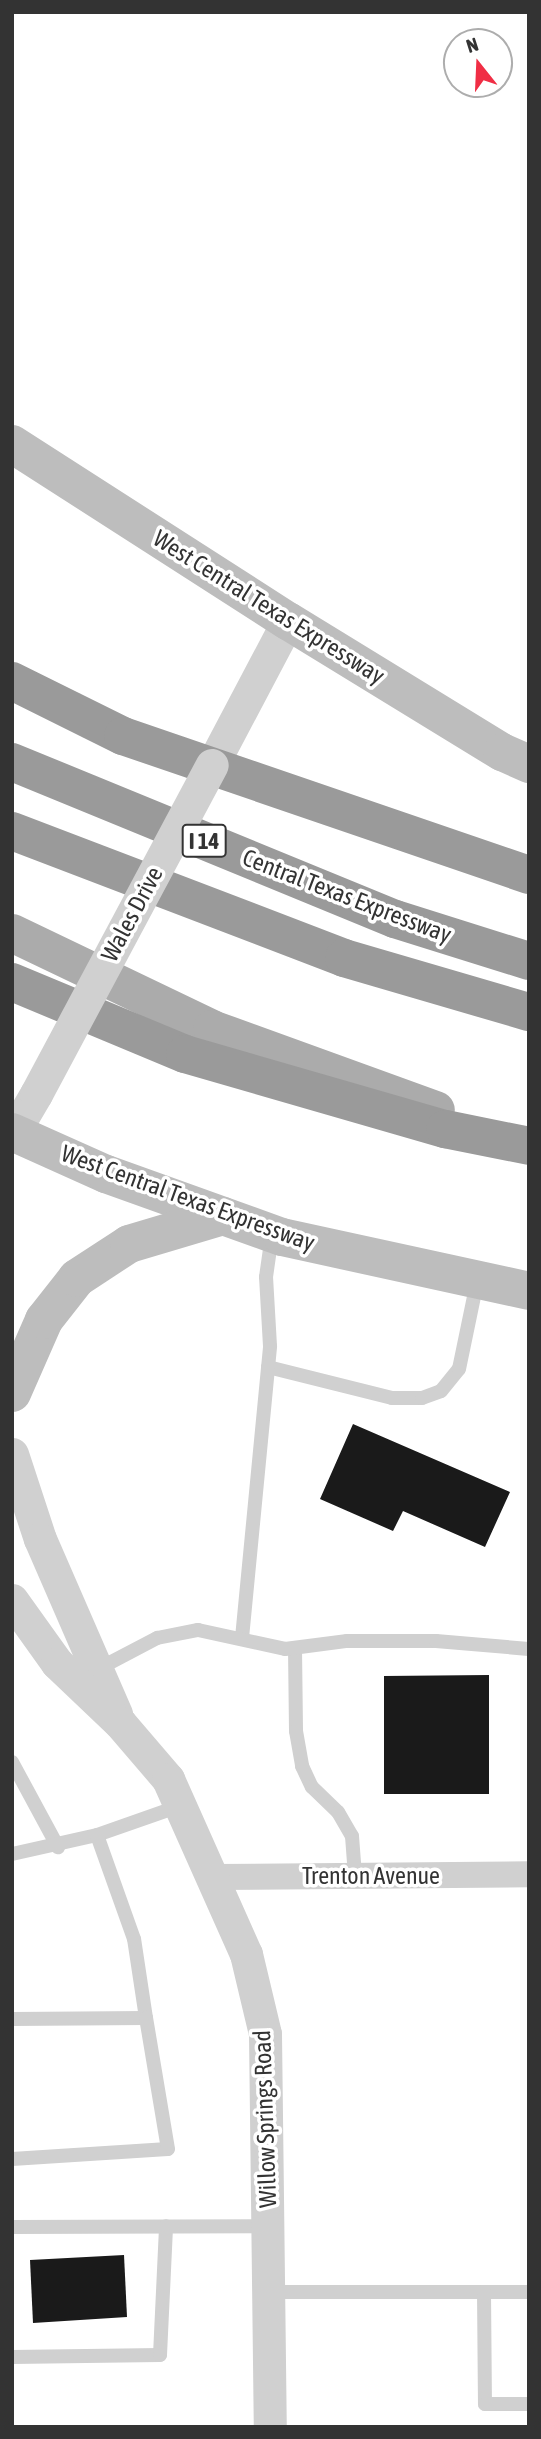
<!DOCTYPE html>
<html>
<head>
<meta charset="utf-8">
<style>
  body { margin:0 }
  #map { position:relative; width:541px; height:2439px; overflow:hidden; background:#fff; font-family:"Asap Condensed",sans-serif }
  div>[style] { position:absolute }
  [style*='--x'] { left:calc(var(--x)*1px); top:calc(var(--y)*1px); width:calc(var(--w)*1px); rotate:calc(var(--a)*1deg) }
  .building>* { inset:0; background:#1a1a1a }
  .service>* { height:14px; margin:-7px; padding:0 7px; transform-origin:7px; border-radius:7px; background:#d0d0d0 }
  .minor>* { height:26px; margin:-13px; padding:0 13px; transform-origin:13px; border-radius:13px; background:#d0d0d0 }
  .tertiary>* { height:33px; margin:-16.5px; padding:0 16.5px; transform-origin:16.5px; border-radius:16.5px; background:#d0d0d0 }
  .secondary>* { height:38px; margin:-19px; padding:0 19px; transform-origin:19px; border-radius:19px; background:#bdbdbd }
  .primary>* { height:38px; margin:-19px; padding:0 19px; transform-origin:19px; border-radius:19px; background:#ababab }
  .motorway>* { height:38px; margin:-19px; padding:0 19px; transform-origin:19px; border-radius:19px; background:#9a9a9a }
  .tertiary-bridge>* { height:33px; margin:-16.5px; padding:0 16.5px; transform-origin:16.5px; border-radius:16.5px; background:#d0d0d0 }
  span { translate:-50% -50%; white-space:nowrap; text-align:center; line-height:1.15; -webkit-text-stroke:7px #fff; paint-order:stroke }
  .shield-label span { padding:2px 5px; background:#fff; border:2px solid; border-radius:5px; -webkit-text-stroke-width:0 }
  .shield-label { font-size:23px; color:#333; font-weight:700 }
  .street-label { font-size:24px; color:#333 }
  .frame { position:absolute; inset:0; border:14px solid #333; pointer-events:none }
  .north { position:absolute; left:443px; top:28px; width:70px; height:70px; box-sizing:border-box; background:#fff; border:2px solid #adadad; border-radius:50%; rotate:342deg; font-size:19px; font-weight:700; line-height:28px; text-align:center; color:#333 }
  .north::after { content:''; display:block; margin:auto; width:24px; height:32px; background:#f02e45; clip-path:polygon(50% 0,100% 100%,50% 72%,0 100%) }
</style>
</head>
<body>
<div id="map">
  <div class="building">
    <div style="clip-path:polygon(353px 1424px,510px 1492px,485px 1547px,403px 1511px,393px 1531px,320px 1499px)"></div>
    <div style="clip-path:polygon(489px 1675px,489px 1794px,384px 1794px,384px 1676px)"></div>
    <div style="clip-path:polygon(124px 2255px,127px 2317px,33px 2323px,30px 2260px)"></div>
  </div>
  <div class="service">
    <div style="--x:268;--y:1367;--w:128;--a:14"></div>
    <div style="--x:392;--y:1398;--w:30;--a:0"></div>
    <div style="--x:422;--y:1398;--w:20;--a:-20"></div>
    <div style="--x:441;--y:1391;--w:28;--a:-51"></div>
    <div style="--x:459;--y:1369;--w:89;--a:-78.3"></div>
    <div style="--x:242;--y:1638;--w:293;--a:-84.5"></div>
    <div style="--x:270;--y:1346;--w:69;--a:-93.3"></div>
    <div style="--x:266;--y:1277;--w:42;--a:-81.9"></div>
    <div style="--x:295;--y:1648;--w:83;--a:89.3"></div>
    <div style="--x:296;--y:1731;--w:36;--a:80"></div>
    <div style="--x:302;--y:1766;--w:23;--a:65"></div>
    <div style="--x:312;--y:1787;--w:36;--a:44"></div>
    <div style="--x:338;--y:1812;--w:28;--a:60"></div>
    <div style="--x:352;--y:1836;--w:40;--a:85.7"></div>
    <div style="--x:98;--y:1669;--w:67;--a:-27.7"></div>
    <div style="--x:157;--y:1638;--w:42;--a:-11"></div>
    <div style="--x:198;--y:1630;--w:89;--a:12.3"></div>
    <div style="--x:285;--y:1649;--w:63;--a:-7.4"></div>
    <div style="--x:347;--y:1641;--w:89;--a:0"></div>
    <div style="--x:436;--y:1641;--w:93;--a:4.9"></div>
    <div style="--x:12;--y:1762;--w:97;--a:61.6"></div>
    <div style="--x:12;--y:1854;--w:87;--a:-12.6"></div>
    <div style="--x:97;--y:1835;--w:88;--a:-19.3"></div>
    <div style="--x:12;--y:2019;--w:134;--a:-0.4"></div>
    <div style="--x:146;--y:2018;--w:80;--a:-98.6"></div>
    <div style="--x:134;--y:1939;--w:110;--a:-109.6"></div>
    <div style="--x:12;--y:2159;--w:156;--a:-3.7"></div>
    <div style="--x:168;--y:2149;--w:133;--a:-99.5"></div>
    <div style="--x:12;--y:2227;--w:255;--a:-0.2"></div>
    <div style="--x:268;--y:2292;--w:261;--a:0"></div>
    <div style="--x:484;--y:2292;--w:112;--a:89.5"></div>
    <div style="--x:485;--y:2404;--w:44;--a:0"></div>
    <div style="--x:12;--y:2357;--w:148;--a:-0.8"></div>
    <div style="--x:160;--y:2355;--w:129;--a:-87.3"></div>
  </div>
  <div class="minor">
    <div style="--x:214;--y:1877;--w:315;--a:-0.5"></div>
  </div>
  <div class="tertiary">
    <div style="--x:212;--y:765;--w:163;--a:-62.2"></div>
    <div style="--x:12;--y:1135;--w:48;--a:-59.7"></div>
    <div style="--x:12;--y:1454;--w:89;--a:71.8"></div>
    <div style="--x:40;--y:1539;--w:191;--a:66.5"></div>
    <div style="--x:12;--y:1600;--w:77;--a:54.5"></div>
    <div style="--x:57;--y:1663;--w:87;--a:43.6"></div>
    <div style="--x:120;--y:1723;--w:74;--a:49.4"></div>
    <div style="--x:168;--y:1779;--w:192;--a:66"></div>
    <div style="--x:246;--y:1954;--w:82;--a:76.6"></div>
    <div style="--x:265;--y:2034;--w:393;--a:89.3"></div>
  </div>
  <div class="secondary">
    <div style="--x:12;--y:444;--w:328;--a:32.7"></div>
    <div style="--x:288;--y:621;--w:251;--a:31.5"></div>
    <div style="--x:502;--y:752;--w:30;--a:24"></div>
    <div style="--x:12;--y:1132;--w:103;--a:24.1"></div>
    <div style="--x:106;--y:1174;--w:187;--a:19.7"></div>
    <div style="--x:282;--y:1237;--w:253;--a:12.3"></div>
    <div style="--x:12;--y:1393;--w:80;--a:-66.3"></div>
    <div style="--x:44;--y:1320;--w:53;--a:-51.8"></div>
    <div style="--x:77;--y:1278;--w:62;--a:-33.2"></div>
    <div style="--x:129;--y:1244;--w:98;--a:-16.6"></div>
  </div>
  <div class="primary">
    <div style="--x:12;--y:933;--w:222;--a:25.6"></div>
    <div style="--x:212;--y:1029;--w:238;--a:19.9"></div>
  </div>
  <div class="motorway">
    <div style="--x:12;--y:681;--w:124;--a:26.4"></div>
    <div style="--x:123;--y:736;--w:429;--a:18.9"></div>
    <div style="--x:12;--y:762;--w:414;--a:22.3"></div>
    <div style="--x:395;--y:919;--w:140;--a:17.4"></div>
    <div style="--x:12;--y:831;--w:355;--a:20.9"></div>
    <div style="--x:344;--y:958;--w:193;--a:16.3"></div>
    <div style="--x:12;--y:982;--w:187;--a:22.6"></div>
    <div style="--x:185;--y:1054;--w:271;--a:16.1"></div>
    <div style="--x:445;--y:1129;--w:86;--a:11.4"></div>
  </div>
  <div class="tertiary-bridge">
    <div style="--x:36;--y:1094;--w:373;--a:-61.9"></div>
  </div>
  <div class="shield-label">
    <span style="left:204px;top:841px">I 14</span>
  </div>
  <div class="street-label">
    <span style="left:269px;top:607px;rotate:32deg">West Central Texas Expressway</span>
    <span style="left:347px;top:896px;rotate:21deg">Central Texas Expressway</span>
    <span style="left:132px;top:914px;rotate:-62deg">Wales Drive</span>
    <span style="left:188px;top:1198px;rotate:20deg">West Central Texas Expressway</span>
    <span style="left:371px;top:1876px">Trenton Avenue</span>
    <span style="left:265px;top:2119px;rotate:-92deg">Willow Springs Road</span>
  </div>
  <div class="frame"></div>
  <div class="north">N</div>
</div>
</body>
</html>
